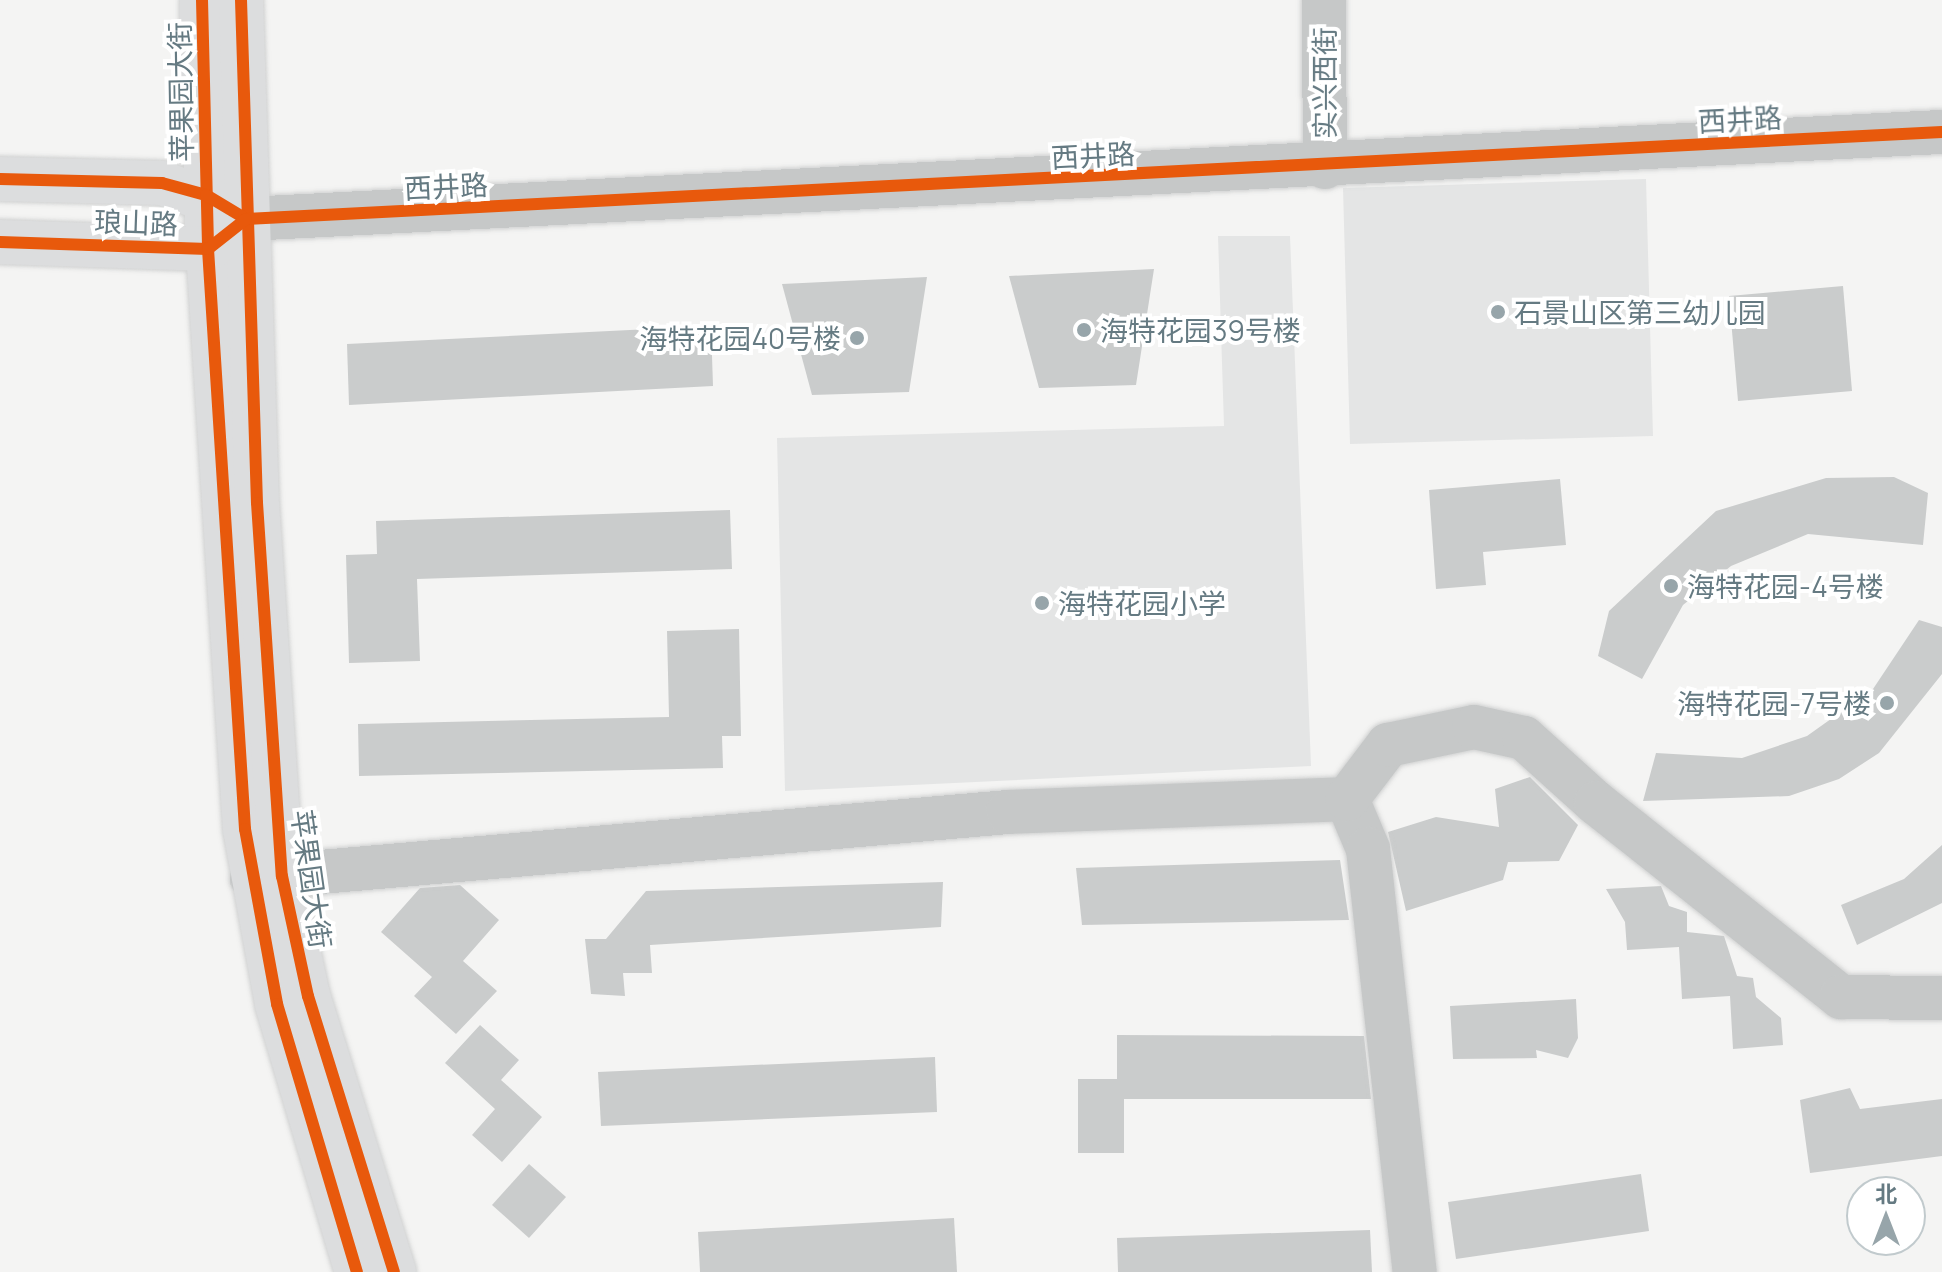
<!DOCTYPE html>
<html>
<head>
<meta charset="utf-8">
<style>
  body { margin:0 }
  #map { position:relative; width:1942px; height:1272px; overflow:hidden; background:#f4f4f3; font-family:Manrope,"Noto Sans SC",sans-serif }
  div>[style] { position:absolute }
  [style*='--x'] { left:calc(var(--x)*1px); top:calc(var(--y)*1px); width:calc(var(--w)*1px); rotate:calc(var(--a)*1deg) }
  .built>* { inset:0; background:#e4e5e5 }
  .building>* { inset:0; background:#cacccc }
  .roads { filter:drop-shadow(0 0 2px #d0d1d1) drop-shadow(0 0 2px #d0d1d1) }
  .minor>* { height:44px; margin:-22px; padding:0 22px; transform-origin:22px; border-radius:22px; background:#c6c8c8 }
  .major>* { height:44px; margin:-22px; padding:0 22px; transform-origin:22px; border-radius:22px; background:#dcddde }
  .cycleway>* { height:12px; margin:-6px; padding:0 6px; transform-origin:6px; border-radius:6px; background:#e8590c }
  .dots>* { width:22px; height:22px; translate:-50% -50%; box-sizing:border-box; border:4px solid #fff; border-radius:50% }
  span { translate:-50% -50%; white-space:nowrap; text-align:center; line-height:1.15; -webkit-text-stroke:8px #fff; paint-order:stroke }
  .street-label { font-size:28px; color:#657a82 }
  .poi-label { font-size:28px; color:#657a82 }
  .left { translate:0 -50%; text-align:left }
  .right { translate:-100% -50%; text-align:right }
  .north { position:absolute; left:1846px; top:1176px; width:80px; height:80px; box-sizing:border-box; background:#fff; border:2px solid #c1cacd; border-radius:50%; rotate:0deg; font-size:22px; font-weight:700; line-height:32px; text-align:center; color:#657a82 }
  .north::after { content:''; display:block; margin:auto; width:28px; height:36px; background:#97a5aa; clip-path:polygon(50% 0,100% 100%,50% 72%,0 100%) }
</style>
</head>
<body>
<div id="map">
  <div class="built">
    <div style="clip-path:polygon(1646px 179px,1653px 436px,1350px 444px,1343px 188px)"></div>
    <div style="clip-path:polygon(1218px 236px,1290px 236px,1311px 766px,785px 791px,777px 438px,1224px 426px)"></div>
  </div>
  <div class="building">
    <div style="clip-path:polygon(1154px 269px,1136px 385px,1039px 388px,1009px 276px)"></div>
    <div style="clip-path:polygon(927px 277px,909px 392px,812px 395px,782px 284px)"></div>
    <div style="clip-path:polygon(1843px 286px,1852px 391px,1738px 401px,1729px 296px)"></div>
    <div style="clip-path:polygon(711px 326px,713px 386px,349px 405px,347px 344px)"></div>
    <div style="clip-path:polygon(1894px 477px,1928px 493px,1923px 545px,1808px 534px,1731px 566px,1683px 605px,1642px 679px,1598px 656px,1609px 611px,1716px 511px,1826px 478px)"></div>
    <div style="clip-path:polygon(1560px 479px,1566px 545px,1483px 552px,1486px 585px,1436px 589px,1429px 490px)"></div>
    <div style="clip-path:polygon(730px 510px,732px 569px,417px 579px,420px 661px,349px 663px,346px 555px,377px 554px,376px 521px)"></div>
    <div style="clip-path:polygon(1919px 620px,1942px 627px,1942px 674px,1879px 753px,1839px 779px,1789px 796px,1643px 801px,1656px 753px,1742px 758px,1807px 736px,1873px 689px)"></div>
    <div style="clip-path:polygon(739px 629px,741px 736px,722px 736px,723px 768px,359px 776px,358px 724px,669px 717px,667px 631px)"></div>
    <div style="clip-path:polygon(1530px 777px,1578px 825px,1559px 861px,1508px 862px,1503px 880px,1406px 911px,1388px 832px,1436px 817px,1499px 827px,1495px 789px)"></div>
    <div style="clip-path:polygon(1942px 845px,1942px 903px,1857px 945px,1841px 905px,1904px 879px)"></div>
    <div style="clip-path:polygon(1340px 860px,1349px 920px,1082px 925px,1076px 868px)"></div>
    <div style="clip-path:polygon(943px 882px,941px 927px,650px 945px,652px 973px,623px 973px,625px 996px,591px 994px,585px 939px,606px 939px,646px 891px)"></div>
    <div style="clip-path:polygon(460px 885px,499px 920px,463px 961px,497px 991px,456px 1034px,414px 996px,432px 977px,381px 932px,420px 888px)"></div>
    <div style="clip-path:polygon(1661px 886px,1669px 906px,1687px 912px,1687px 932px,1724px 936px,1737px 976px,1753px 978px,1756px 997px,1781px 1018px,1783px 1045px,1733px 1049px,1730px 996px,1682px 999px,1679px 947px,1627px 950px,1625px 922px,1606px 889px)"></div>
    <div style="clip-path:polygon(1576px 999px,1578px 1038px,1568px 1058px,1536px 1050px,1537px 1058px,1453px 1059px,1450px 1006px)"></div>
    <div style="clip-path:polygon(480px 1025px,519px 1060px,501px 1080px,542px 1117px,502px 1162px,472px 1135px,495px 1109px,445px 1063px)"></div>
    <div style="clip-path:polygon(1117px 1035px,1364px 1036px,1371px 1099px,1124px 1099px,1124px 1153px,1078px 1153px,1078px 1079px,1117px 1079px)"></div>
    <div style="clip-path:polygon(935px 1057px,937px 1112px,601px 1126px,598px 1072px)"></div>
    <div style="clip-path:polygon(1850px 1088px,1860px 1109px,1942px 1099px,1942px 1156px,1810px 1173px,1800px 1100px)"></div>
    <div style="clip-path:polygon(529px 1164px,566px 1197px,529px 1238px,492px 1205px)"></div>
    <div style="clip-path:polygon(1641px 1174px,1649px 1231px,1456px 1259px,1448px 1202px)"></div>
    <div style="clip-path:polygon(954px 1218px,957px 1272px,700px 1272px,698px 1232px)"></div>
    <div style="clip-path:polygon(1370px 1230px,1372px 1272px,1118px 1272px,1117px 1238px)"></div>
  </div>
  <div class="roads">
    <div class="minor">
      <div style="--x:1324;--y:0;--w:167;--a:89.7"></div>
      <div style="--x:246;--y:219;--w:1698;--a:-2.94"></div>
      <div style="--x:1347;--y:799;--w:54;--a:67.2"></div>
      <div style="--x:1368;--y:849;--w:426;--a:83.7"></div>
      <div style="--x:252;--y:878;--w:759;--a:-4.99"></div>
      <div style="--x:1008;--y:812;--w:339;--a:-2.2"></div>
      <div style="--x:1347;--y:799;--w:68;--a:-52.8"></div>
      <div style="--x:1388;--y:745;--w:88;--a:-11.8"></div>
      <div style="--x:1474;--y:727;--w:51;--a:12.4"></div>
      <div style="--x:1524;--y:738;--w:97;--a:42.1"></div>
      <div style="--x:1596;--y:803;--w:313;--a:38.4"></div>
      <div style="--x:1841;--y:997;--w:101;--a:0.6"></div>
    </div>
    <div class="major">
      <div style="--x:202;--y:0;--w:249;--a:88.6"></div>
      <div style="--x:208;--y:249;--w:581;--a:86.35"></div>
      <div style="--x:245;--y:829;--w:178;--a:79.6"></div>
      <div style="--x:277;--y:1004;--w:280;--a:73.4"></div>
      <div style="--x:241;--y:0;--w:503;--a:88.18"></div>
      <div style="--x:257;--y:503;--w:374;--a:86.2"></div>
      <div style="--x:282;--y:876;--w:123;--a:77.8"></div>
      <div style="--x:308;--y:996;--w:289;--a:72.7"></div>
      <div style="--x:0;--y:179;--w:162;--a:1.4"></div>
      <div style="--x:162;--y:183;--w:71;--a:20.7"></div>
      <div style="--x:0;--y:242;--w:208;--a:1.9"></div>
      <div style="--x:208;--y:249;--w:29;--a:-38"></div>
    </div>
  </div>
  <div class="cycleway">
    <div style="--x:202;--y:0;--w:249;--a:88.6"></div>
    <div style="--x:208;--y:249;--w:581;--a:86.35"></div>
    <div style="--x:245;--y:829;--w:178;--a:79.6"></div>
    <div style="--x:277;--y:1004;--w:280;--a:73.4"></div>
    <div style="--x:241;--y:0;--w:503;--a:88.18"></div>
    <div style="--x:257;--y:503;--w:374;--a:86.2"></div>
    <div style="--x:282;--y:876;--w:123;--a:77.8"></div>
    <div style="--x:308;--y:996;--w:289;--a:72.7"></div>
    <div style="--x:0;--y:179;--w:162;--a:1.4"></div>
    <div style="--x:162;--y:183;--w:46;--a:15.3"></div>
    <div style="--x:206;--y:195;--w:47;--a:31"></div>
    <div style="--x:246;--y:219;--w:1698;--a:-2.94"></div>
    <div style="--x:0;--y:242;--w:208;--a:1.9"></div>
    <div style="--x:208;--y:249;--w:48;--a:-38.3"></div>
  </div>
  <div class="dots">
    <div style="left:1498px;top:312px;background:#97a5aa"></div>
    <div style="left:1084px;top:330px;background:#97a5aa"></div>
    <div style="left:857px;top:338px;background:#97a5aa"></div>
    <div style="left:1671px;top:586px;background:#97a5aa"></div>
    <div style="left:1042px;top:603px;background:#97a5aa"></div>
    <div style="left:1887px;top:703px;background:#97a5aa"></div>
  </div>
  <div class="street-label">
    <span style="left:1324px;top:83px;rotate:-90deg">实兴西街</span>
    <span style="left:180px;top:92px;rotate:-91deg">苹果园大街</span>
    <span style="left:1740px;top:119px;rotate:-3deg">西井路</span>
    <span style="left:1093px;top:155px;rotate:-3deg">西井路</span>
    <span style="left:446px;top:186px;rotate:-3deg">西井路</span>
    <span style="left:136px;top:222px;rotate:2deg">琅山路</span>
    <span style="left:312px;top:879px;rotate:82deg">苹果园大街</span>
  </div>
  <div class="poi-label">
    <span class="left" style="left:1514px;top:312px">石景山区第三幼儿园</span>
    <span class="left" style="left:1100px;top:330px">海特花园39号楼</span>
    <span class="right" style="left:841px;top:338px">海特花园40号楼</span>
    <span class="left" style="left:1687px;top:586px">海特花园-4号楼</span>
    <span class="left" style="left:1058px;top:603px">海特花园小学</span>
    <span class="right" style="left:1871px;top:703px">海特花园-7号楼</span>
  </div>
  <div class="north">北</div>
</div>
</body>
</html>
